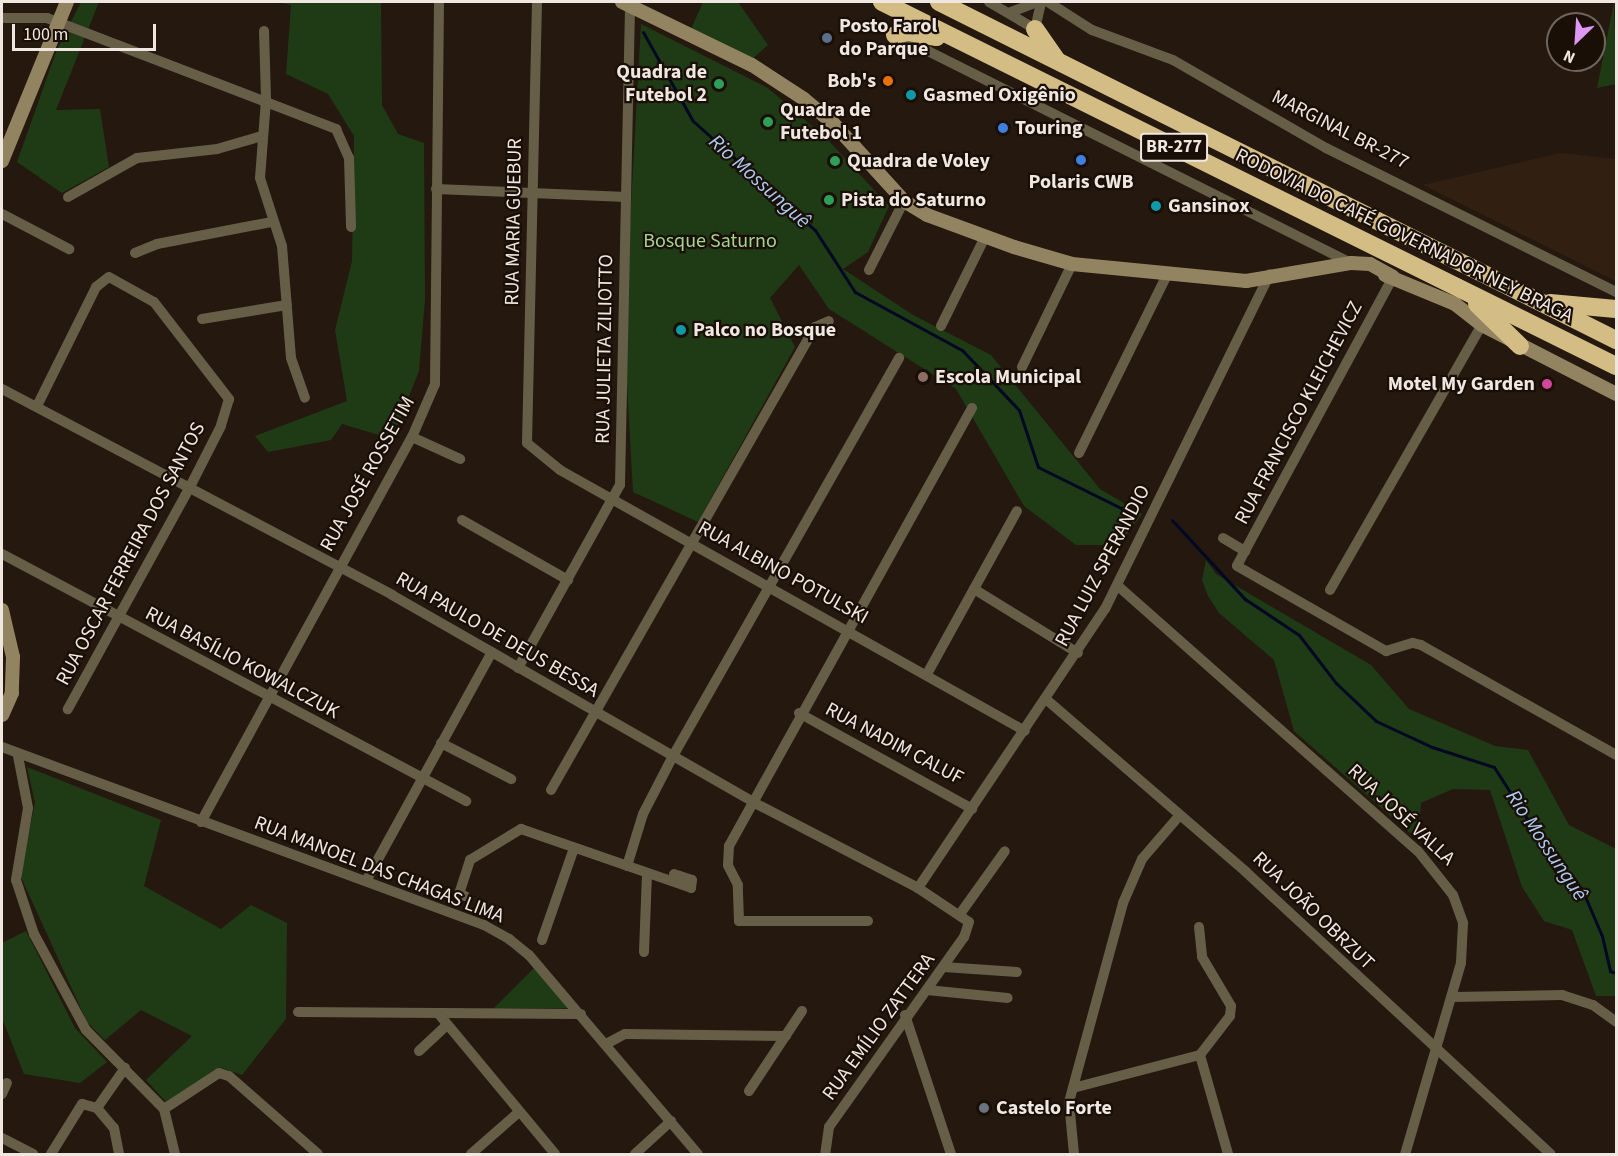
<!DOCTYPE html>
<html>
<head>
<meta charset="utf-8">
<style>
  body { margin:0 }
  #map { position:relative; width:1618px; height:1156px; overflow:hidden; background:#24180f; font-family:"Source Sans 3",sans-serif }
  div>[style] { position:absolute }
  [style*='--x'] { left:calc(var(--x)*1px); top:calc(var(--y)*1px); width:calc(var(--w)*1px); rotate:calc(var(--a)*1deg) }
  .built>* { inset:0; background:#312012 }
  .green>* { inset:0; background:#1f3b15 }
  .stream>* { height:3px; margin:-1.5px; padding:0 1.5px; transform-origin:1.5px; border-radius:1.5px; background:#000823 }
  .street>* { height:10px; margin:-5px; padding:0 5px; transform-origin:5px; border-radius:5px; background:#675e48 }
  .secondary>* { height:14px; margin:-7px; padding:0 7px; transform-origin:7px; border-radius:7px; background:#938461 }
  .highway>* { height:18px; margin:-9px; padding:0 9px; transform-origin:9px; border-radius:9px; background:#d4bc85 }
  .dots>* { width:16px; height:16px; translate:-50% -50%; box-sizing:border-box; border:3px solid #1a0f07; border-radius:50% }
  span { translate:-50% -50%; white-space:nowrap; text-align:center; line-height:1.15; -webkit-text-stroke:4.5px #1a0f07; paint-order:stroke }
  .shield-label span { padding:2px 4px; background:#1a0f07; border:2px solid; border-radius:4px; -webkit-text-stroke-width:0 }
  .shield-label { font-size:18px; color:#f0e7e1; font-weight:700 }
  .poi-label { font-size:20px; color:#f0e7e1; font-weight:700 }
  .left { translate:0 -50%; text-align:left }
  .right { translate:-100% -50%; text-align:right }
  .street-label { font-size:20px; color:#f0e7e1 }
  .park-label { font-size:20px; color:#a2d590 }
  .water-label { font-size:21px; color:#accbf3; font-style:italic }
  .frame { position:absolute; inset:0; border:3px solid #f0e7e1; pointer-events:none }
  .north { position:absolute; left:1546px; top:12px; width:60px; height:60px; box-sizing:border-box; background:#1a0f07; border:2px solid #70655e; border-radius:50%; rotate:205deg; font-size:16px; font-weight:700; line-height:24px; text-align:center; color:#f0e7e1 }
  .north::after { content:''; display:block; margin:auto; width:21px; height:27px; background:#dd98f3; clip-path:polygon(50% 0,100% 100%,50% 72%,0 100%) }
  .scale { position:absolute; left:12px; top:24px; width:144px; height:27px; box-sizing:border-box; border:3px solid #f0e7e1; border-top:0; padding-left:8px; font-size:18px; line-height:21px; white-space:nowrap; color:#f0e7e1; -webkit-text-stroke:4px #1a0f07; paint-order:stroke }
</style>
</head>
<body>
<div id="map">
  <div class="built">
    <div style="clip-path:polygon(1561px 153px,1616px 159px,1616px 281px,1423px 185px)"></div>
  </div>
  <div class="green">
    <div style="clip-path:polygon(81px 2px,99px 2px,56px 110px,100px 109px,109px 167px,62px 193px,17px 162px,56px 52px)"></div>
    <div style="clip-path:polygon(276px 2px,381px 2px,382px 105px,398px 134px,424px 143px,425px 300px,419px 371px,392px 439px,342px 424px,331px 440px,268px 452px,255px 436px,347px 401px,335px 330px,352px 261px,354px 136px,328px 94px,286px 74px,291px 5px)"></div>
    <div style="clip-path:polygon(703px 2px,738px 2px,768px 45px,751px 60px,691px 29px)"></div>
    <div style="clip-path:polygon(1614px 2px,1616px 84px,1597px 88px)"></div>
    <div style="clip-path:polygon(641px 24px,768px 88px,828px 140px,889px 206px,868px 252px,843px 269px,913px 315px,991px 355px,1100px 489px,1142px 514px,1119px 545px,1076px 545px,1024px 506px,956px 389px,829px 309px,799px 265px,770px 298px,795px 347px,698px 522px,633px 492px,624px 332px)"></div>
    <div style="clip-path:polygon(1206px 560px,1216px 574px,1371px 665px,1409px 709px,1495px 746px,1528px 750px,1569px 825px,1616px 849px,1616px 996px,1596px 996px,1572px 930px,1544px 921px,1522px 887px,1490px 790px,1453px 789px,1421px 803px,1418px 840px,1294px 731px,1274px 660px,1219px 613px,1208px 596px,1202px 580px)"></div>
    <div style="clip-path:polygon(27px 767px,161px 820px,144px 886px,221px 929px,251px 905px,287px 923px,286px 1019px,242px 1075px,219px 1067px,167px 1103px,146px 1080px,192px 1036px,141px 1010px,105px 1040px,87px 1022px,20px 875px,35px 803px)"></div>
    <div style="clip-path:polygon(26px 931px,75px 1028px,107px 1062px,80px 1083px,24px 1074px,2px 1018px,2px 943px)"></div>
    <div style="clip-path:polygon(535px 967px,569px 1008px,493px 1009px)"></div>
  </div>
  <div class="stream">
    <div style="--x:643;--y:32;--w:102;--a:60.7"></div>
    <div style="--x:693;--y:121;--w:164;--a:41.8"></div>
    <div style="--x:815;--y:230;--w:74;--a:57.2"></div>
    <div style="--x:855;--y:292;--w:122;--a:28.5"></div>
    <div style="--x:962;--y:350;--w:83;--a:46.5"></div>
    <div style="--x:1019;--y:410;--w:60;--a:71.6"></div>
    <div style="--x:1038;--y:467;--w:104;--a:26.3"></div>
    <div style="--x:1172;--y:520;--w:108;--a:47.3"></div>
    <div style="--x:1245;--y:599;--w:65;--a:33.7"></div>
    <div style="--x:1299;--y:635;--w:61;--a:52.4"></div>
    <div style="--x:1336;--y:683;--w:55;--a:43.5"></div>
    <div style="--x:1376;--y:721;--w:62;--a:24.9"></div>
    <div style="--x:1432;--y:747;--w:65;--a:17.9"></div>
    <div style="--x:1494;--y:767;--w:115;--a:57.4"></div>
    <div style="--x:1556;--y:864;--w:41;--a:47"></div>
    <div style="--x:1584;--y:894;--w:46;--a:66.8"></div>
    <div style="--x:1602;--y:936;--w:36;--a:77"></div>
    <div style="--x:1610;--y:971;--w:6;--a:18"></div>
  </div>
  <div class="street">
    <div style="--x:537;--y:2;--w:441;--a:91.3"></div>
    <div style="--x:527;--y:443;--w:43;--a:39.3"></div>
    <div style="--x:560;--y:470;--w:533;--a:29.31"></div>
    <div style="--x:989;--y:2;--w:53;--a:30.4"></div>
    <div style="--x:1048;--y:2;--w:52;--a:32.5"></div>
    <div style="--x:1092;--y:30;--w:86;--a:20.3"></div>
    <div style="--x:1173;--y:60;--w:177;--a:29.9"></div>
    <div style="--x:1326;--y:148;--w:324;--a:26.4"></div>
    <div style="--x:1011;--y:12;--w:28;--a:-21"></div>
    <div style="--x:2;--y:18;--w:45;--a:0"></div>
    <div style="--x:47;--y:18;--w:310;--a:21"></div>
    <div style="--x:336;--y:129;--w:32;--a:66"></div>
    <div style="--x:349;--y:158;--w:69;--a:88.3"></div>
    <div style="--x:1035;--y:29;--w:28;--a:-77"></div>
    <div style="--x:264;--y:31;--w:69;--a:88.3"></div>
    <div style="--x:266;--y:100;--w:78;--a:94.4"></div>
    <div style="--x:260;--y:178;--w:71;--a:72.1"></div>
    <div style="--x:282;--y:246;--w:112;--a:85.4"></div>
    <div style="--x:291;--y:358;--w:42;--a:70.7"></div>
    <div style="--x:898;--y:36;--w:507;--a:26.62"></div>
    <div style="--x:436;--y:189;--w:190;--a:2.4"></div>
    <div style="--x:68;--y:197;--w:79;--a:-29.5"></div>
    <div style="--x:137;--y:158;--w:81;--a:-6.4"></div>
    <div style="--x:217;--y:149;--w:47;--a:-16.1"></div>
    <div style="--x:2;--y:214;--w:76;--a:27.6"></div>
    <div style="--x:135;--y:253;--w:24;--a:-22"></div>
    <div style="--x:157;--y:244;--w:116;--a:-10.9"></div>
    <div style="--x:869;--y:270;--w:77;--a:-63.1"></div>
    <div style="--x:1393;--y:277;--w:328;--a:118.4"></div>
    <div style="--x:1237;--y:566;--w:172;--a:29.7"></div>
    <div style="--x:1386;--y:651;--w:28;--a:-17"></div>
    <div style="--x:1413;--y:643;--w:8;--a:14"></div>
    <div style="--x:1421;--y:645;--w:224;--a:29.4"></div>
    <div style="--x:202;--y:319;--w:86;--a:-9.4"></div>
    <div style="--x:941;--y:326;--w:99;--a:-63.7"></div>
    <div style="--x:1022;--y:367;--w:114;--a:-64.1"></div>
    <div style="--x:2;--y:389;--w:441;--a:27.8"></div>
    <div style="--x:392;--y:595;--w:414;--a:29.8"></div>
    <div style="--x:751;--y:801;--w:188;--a:27.5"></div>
    <div style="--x:918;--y:888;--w:61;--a:33.7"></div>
    <div style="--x:969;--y:922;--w:16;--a:108"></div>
    <div style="--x:964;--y:937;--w:233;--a:125.4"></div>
    <div style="--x:829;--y:1127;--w:27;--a:98"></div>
    <div style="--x:37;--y:406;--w:133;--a:-63.6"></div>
    <div style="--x:96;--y:287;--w:16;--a:-38"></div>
    <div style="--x:109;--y:277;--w:51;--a:29.1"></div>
    <div style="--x:154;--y:302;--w:123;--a:52.3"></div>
    <div style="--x:229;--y:399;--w:28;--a:107"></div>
    <div style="--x:221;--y:426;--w:66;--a:117"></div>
    <div style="--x:191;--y:485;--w:256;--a:118.8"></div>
    <div style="--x:412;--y:437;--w:53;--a:24.6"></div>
    <div style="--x:1079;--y:453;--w:201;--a:-63.7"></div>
    <div style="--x:462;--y:520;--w:122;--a:29.5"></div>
    <div style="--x:1223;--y:538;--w:26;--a:31"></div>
    <div style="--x:2;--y:554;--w:526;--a:28.03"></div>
    <div style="--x:1118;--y:586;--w:400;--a:41.5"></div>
    <div style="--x:1418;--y:851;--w:56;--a:51.5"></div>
    <div style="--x:1453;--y:895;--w:30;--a:70"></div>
    <div style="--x:1463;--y:923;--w:40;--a:92.9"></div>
    <div style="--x:1461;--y:963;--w:199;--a:106.3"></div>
    <div style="--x:974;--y:589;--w:122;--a:31.6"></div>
    <div style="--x:1330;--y:590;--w:305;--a:-60.2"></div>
    <div style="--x:518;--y:668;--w:210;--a:-60.9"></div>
    <div style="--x:620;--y:485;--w:479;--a:-88.8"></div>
    <div style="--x:927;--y:674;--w:186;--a:-61.1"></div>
    <div style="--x:1047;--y:700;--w:263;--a:40.8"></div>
    <div style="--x:1246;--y:872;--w:415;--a:42.8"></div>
    <div style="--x:799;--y:713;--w:198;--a:29"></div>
    <div style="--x:441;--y:743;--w:79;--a:27.2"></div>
    <div style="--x:2;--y:747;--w:514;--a:20.27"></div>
    <div style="--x:484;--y:925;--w:29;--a:29"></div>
    <div style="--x:509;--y:939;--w:26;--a:39"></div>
    <div style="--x:529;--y:955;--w:261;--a:49.7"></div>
    <div style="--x:18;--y:756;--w:53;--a:79.1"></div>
    <div style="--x:28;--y:808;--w:73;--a:99.5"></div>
    <div style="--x:16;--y:880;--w:57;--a:71.6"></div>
    <div style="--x:34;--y:934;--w:109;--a:61.6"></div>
    <div style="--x:86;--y:1030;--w:111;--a:45.4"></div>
    <div style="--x:164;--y:1109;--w:46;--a:76.3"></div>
    <div style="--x:551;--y:790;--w:533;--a:-60.31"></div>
    <div style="--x:815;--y:327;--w:15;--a:-23"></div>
    <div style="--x:201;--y:822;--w:439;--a:-61.3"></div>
    <div style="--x:412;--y:437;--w:58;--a:-66.5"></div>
    <div style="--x:435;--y:384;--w:382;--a:-89.4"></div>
    <div style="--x:627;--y:866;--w:54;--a:-72.9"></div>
    <div style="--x:643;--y:814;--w:65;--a:-62.7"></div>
    <div style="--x:673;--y:756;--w:458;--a:-60.4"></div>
    <div style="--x:366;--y:881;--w:261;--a:-61.2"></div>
    <div style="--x:918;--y:888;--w:336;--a:-56.2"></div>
    <div style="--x:1105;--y:609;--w:373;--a:-63.8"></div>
    <div style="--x:465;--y:896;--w:6;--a:-162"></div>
    <div style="--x:459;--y:894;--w:36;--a:-72"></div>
    <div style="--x:470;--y:860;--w:60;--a:-31.3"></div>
    <div style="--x:521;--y:829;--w:180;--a:19.1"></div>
    <div style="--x:691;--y:888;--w:8;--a:-83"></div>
    <div style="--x:692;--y:880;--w:19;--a:-162"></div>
    <div style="--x:960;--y:914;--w:77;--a:-54.5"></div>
    <div style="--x:868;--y:921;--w:129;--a:180"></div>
    <div style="--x:739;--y:921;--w:36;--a:-92"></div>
    <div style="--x:738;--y:885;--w:22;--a:-117"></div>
    <div style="--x:728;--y:865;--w:19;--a:-87"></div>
    <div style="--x:729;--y:846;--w:501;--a:-60.98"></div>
    <div style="--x:1199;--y:927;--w:30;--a:84"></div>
    <div style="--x:1202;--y:957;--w:57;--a:59.4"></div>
    <div style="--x:1231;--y:1006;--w:10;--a:96"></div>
    <div style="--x:1230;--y:1016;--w:49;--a:127.6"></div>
    <div style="--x:542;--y:940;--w:97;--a:-70.8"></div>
    <div style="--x:644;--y:952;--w:79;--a:-87.8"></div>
    <div style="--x:944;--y:967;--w:73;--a:3.9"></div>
    <div style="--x:927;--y:990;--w:81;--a:5.6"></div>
    <div style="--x:1452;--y:997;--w:110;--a:-1"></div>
    <div style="--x:1562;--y:995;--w:33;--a:18"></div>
    <div style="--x:1593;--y:1005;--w:29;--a:36"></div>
    <div style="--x:298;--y:1012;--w:283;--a:0.4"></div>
    <div style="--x:438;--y:1013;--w:183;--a:50.3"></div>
    <div style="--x:905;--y:1015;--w:146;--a:71.7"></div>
    <div style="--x:606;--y:1044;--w:21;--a:-28"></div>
    <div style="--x:625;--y:1034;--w:161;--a:0.7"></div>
    <div style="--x:419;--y:1051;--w:37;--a:-43"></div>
    <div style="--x:1200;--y:1055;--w:103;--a:74.2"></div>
    <div style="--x:1073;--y:1088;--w:131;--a:-14.6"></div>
    <div style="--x:749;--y:1091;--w:96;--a:-56.5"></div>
    <div style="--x:2;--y:1094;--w:12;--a:-66"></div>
    <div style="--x:97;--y:1108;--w:49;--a:-55"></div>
    <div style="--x:164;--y:1109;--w:66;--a:-33.2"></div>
    <div style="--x:219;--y:1073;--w:10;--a:17"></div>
    <div style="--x:229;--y:1076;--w:118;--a:41.2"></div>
    <div style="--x:2;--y:1138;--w:35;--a:27"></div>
    <div style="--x:51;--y:1154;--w:59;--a:-58.2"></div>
    <div style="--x:82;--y:1104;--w:16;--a:15"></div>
    <div style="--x:97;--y:1108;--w:26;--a:50"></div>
    <div style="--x:114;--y:1128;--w:26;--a:79"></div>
    <div style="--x:471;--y:1154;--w:64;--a:-41.2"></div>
    <div style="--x:635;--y:1154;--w:49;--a:-42.5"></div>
    <div style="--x:1074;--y:1154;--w:52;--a:-95.5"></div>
    <div style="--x:1069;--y:1102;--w:206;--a:-74.8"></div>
    <div style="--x:1123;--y:903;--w:48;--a:-66.6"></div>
    <div style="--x:1142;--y:859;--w:58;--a:-49.2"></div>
  </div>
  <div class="secondary">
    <div style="--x:622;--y:2;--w:144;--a:25.9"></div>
    <div style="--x:752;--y:65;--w:62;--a:33.2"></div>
    <div style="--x:804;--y:99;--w:38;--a:40"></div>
    <div style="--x:833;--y:123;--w:105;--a:47.7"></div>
    <div style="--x:904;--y:201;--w:27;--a:31"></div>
    <div style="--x:927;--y:215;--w:93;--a:20.2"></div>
    <div style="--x:1014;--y:247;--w:60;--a:16.3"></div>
    <div style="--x:1072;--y:264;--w:175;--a:5.6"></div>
    <div style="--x:1246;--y:281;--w:107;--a:-9.7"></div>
    <div style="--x:1351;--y:263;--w:19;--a:3"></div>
    <div style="--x:1370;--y:264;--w:26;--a:29"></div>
    <div style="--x:2;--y:161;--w:172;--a:-67.8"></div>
    <div style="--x:1385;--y:275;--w:76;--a:22.5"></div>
    <div style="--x:1455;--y:304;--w:34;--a:38"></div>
    <div style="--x:1482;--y:325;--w:151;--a:27.2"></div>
    <div style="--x:2;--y:610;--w:48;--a:76.8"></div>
    <div style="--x:13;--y:657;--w:36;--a:92"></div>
    <div style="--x:12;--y:693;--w:24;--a:114"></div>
  </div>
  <div class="highway">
    <div style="--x:882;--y:2;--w:819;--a:26.38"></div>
    <div style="--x:939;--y:2;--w:757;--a:26.53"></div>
    <div style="--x:1035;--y:29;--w:37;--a:55"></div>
    <div style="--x:895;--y:35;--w:13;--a:-13"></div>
    <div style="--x:908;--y:32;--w:29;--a:10"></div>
    <div style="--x:1550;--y:303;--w:66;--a:5.2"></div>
    <div style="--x:1477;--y:304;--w:60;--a:44.3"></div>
  </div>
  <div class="dots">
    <div style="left:827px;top:38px;background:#5c6f8a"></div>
    <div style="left:888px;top:81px;background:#e8710a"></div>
    <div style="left:719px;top:84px;background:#2e9e5b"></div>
    <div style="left:911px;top:95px;background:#0f9aa8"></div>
    <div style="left:768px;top:122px;background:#2e9e5b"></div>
    <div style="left:1003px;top:128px;background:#3f7fe0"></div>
    <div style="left:1081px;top:160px;background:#3f7fe0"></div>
    <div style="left:835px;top:161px;background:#2e9e5b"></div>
    <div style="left:829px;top:200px;background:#2e9e5b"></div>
    <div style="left:1156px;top:206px;background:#0f9aa8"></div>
    <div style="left:681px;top:330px;background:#0f9aa8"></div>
    <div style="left:923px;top:377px;background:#8d6e63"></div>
    <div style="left:1547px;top:384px;background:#d1479c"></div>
    <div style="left:984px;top:1108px;background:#6b7280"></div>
  </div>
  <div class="shield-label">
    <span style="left:1174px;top:147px">BR-277</span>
  </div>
  <div class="poi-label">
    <span class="left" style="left:839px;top:38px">Posto Farol<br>do Parque</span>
    <span class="right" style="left:707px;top:84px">Quadra de<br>Futebol 2</span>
    <span class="right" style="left:876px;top:81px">Bob's</span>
    <span class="left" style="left:923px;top:95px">Gasmed Oxigênio</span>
    <span class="left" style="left:780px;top:122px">Quadra de<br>Futebol 1</span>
    <span class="left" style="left:1015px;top:128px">Touring</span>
    <span class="left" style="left:847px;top:161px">Quadra de Voley</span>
    <span style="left:1081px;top:182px">Polaris CWB</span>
    <span class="left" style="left:841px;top:200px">Pista do Saturno</span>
    <span class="left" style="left:1168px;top:206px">Gansinox</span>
    <span class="left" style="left:693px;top:330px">Palco no Bosque</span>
    <span class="left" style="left:935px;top:377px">Escola Municipal</span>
    <span class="right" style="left:1535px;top:384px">Motel My Garden</span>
    <span class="left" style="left:996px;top:1108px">Castelo Forte</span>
  </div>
  <div class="street-label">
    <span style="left:1340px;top:130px;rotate:27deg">MARGINAL BR-277</span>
    <span style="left:514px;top:222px;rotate:-89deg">RUA MARIA GUEBUR</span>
    <span style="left:1404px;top:236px;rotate:26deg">RODOVIA DO CAFÉ GOVERNADOR NEY BRAGA</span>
    <span style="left:605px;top:349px;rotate:-89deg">RUA JULIETA ZILIOTTO</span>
    <span style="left:1299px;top:413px;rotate:-62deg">RUA FRANCISCO KLEICHEVICZ</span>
    <span style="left:368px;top:474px;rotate:-61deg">RUA JOSÉ ROSSETIM</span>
    <span style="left:131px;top:554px;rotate:-62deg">RUA OSCAR FERREIRA DOS SANTOS</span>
    <span style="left:1103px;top:566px;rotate:-62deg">RUA LUIZ SPERANDIO</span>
    <span style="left:783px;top:573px;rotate:29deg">RUA ALBINO POTULSKI</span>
    <span style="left:497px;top:635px;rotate:30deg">RUA PAULO DE DEUS BESSA</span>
    <span style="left:242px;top:663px;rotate:28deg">RUA BASÍLIO KOWALCZUK</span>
    <span style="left:894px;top:744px;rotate:28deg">RUA NADIM CALUF</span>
    <span style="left:1401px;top:815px;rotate:43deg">RUA JOSÉ VALLA</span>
    <span style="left:379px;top:870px;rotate:21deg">RUA MANOEL DAS CHAGAS LIMA</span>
    <span style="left:1313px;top:911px;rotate:44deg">RUA JOÃO OBRZUT</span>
    <span style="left:879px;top:1027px;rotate:-54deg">RUA EMÍLIO ZATTERA</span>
  </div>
  <div class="park-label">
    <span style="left:710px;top:241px">Bosque Saturno</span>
  </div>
  <div class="water-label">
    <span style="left:760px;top:181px;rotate:42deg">Rio Mossunguê</span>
    <span style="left:1547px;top:845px;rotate:56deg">Rio Mossunguê</span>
  </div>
  <div class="frame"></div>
  <div class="north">N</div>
  <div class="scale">100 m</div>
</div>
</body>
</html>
